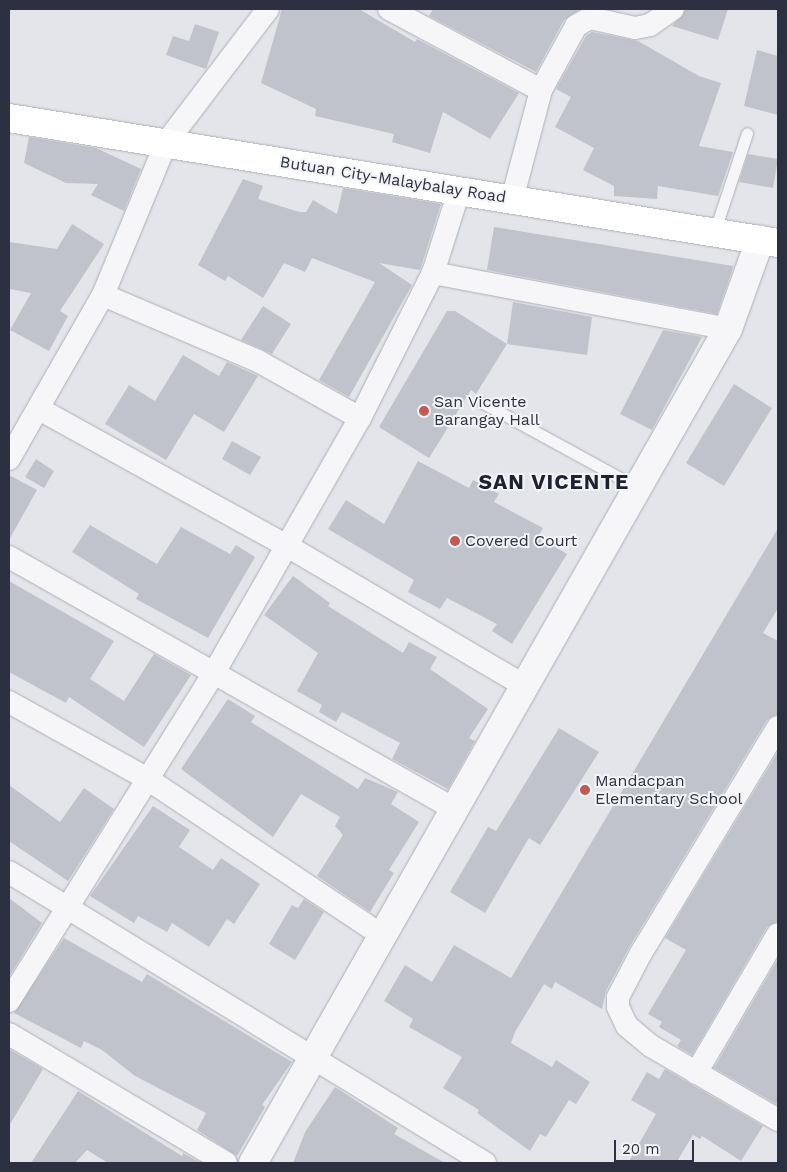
<!DOCTYPE html>
<html>
<head>
<meta charset="utf-8">
<style>
  body { margin:0 }
  #map { position:relative; width:787px; height:1172px; overflow:hidden; background:#e3e5ea; font-family:"Work Sans",sans-serif }
  div>[style] { position:absolute }
  [style*='--x'] { left:calc(var(--x)*1px); top:calc(var(--y)*1px); width:calc(var(--w)*1px); rotate:calc(var(--a)*1deg) }
  .building>* { inset:0; background:#c1c3cc }
  .roads { filter:drop-shadow(0 0 1px #acafb7) drop-shadow(0 0 1px #acafb7) }
  .service>* { height:11px; margin:-5.5px; padding:0 5.5px; transform-origin:5.5px; border-radius:5.5px; background:#f6f6f9 }
  .minor>* { height:22px; margin:-11px; padding:0 11px; transform-origin:11px; border-radius:11px; background:#f6f6f9 }
  .tertiary>* { height:28px; margin:-14px; padding:0 14px; transform-origin:14px; border-radius:14px; background:#f6f6f9 }
  .primary>* { height:28px; margin:-14px; padding:0 14px; transform-origin:14px; border-radius:14px; background:#fff }
  .dots>* { width:14px; height:14px; translate:-50% -50%; box-sizing:border-box; border:2px solid #f3f4f7; border-radius:50% }
  span { translate:-50% -50%; white-space:nowrap; text-align:center; line-height:1.15; -webkit-text-stroke:4px #f3f4f7; paint-order:stroke }
  .street-label { font-size:16px; color:#2c3041 }
  .poi-label { font-size:16px; color:#2c3041 }
  .left { translate:0 -50%; text-align:left }
  .district-label { font-size:21px; color:#1e2132; font-weight:700; letter-spacing:1px }
  .frame { position:absolute; inset:0; border:10px solid #2c3041; pointer-events:none }
  .scale { position:absolute; left:614px; top:1140px; width:80px; height:22px; box-sizing:border-box; border:2px solid #2c3041; border-top:0; padding-left:6px; font-size:15px; line-height:18px; white-space:nowrap; color:#2c3041; -webkit-text-stroke:4px #f3f4f7; paint-order:stroke }
</style>
</head>
<body>
<div id="map">
  <div class="building">
    <div style="clip-path:polygon(282px 9px,359px 9px,415px 42px,417px 39px,519px 93px,490px 139px,443px 112px,430px 153px,392px 142px,394px 134px,315px 116px,316px 109px,261px 83px)"></div>
    <div style="clip-path:polygon(433px 9px,580px 9px,564px 20px,536px 72px,429px 16px)"></div>
    <div style="clip-path:polygon(686px 9px,728px 9px,718px 40px,672px 26px)"></div>
    <div style="clip-path:polygon(195px 24px,219px 32px,206px 69px,166px 55px,173px 36px,189px 41px)"></div>
    <div style="clip-path:polygon(592px 32px,638px 41px,699px 76px,721px 83px,699px 146px,733px 152px,718px 196px,658px 186px,657px 199px,614px 196px,614px 186px,583px 170px,594px 148px,555px 127px,571px 97px,556px 89px,586px 36px)"></div>
    <div style="clip-path:polygon(757px 50px,778px 56px,778px 115px,744px 106px)"></div>
    <div style="clip-path:polygon(29px 137px,96px 148px,141px 169px,124px 211px,91px 195px,98px 184px,66px 183px,24px 163px)"></div>
    <div style="clip-path:polygon(748px 154px,778px 159px,773px 188px,739px 182px)"></div>
    <div style="clip-path:polygon(243px 179px,263px 186px,258px 199px,299px 212px,306px 212px,313px 200px,337px 214px,343px 188px,441px 204px,420px 270px,379px 263px,412px 285px,349px 397px,319px 380px,375px 282px,312px 258px,305px 272px,284px 263px,263px 298px,228px 276px,225px 281px,198px 265px)"></div>
    <div style="clip-path:polygon(72px 224px,104px 244px,60px 311px,68px 316px,49px 351px,10px 330px,31px 293px,9px 289px,9px 242px,57px 249px)"></div>
    <div style="clip-path:polygon(494px 227px,733px 266px,732px 271px,717px 314px,487px 270px)"></div>
    <div style="clip-path:polygon(513px 302px,592px 317px,587px 355px,507px 344px)"></div>
    <div style="clip-path:polygon(263px 306px,291px 324px,272px 354px,241px 340px)"></div>
    <div style="clip-path:polygon(447px 311px,455px 311px,507px 344px,476px 394px,471px 390px,429px 458px,379px 427px)"></div>
    <div style="clip-path:polygon(663px 330px,702px 337px,652px 430px,620px 414px)"></div>
    <div style="clip-path:polygon(183px 355px,219px 376px,227px 362px,258px 376px,224px 432px,194px 414px,166px 460px,105px 424px,129px 385px,155px 401px)"></div>
    <div style="clip-path:polygon(734px 384px,772px 408px,724px 486px,686px 463px)"></div>
    <div style="clip-path:polygon(232px 441px,261px 457px,250px 475px,222px 459px)"></div>
    <div style="clip-path:polygon(36px 459px,54px 471px,44px 488px,25px 477px)"></div>
    <div style="clip-path:polygon(418px 461px,469px 488px,473px 480px,499px 494px,494px 502px,543px 528px,538px 537px,567px 554px,512px 644px,492px 631px,497px 624px,447px 598px,440px 609px,408px 592px,414px 580px,328px 529px,346px 500px,384px 524px)"></div>
    <div style="clip-path:polygon(9px 475px,37px 490px,9px 540px)"></div>
    <div style="clip-path:polygon(90px 525px,157px 564px,181px 527px,230px 554px,236px 545px,255px 557px,208px 638px,136px 599px,139px 594px,72px 552px)"></div>
    <div style="clip-path:polygon(778px 528px,778px 608px,763px 633px,778px 641px,778px 714px,767px 720px,630px 946px,606px 991px,602px 1009px,555px 982px,552px 989px,544px 984px,515px 1032px,511px 1043px,552px 1067px,556px 1060px,590px 1082px,576px 1104px,569px 1100px,546px 1137px,540px 1134px,530px 1151px,477px 1113px,479px 1110px,443px 1088px,462px 1057px,409px 1027px,413px 1019px,384px 1001px,405px 965px,432px 982px,454px 945px,511px 978px)"></div>
    <div style="clip-path:polygon(293px 576px,330px 603px,328px 606px,403px 653px,409px 642px,437px 657px,430px 669px,488px 709px,469px 738px,475px 741px,448px 789px,392px 759px,400px 743px,342px 712px,336px 722px,319px 712px,322px 705px,297px 691px,318px 653px,264px 615px)"></div>
    <div style="clip-path:polygon(9px 581px,114px 641px,90px 679px,124px 701px,154px 654px,191px 675px,144px 747px,69px 697px,66px 703px,9px 672px)"></div>
    <div style="clip-path:polygon(228px 699px,255px 716px,251px 722px,358px 789px,365px 778px,398px 792px,391px 804px,419px 822px,389px 870px,394px 873px,370px 912px,317px 876px,343px 835px,335px 826px,340px 817px,301px 794px,273px 837px,181px 769px)"></div>
    <div style="clip-path:polygon(559px 728px,599px 752px,540px 845px,529px 838px,485px 913px,450px 892px,488px 827px,496px 831px)"></div>
    <div style="clip-path:polygon(778px 752px,778px 921px,767px 927px,692px 1055px,677px 1046px,681px 1040px,659px 1027px,662px 1022px,648px 1014px,686px 950px,665px 938px)"></div>
    <div style="clip-path:polygon(9px 785px,60px 822px,84px 788px,114px 809px,68px 881px,9px 841px)"></div>
    <div style="clip-path:polygon(153px 806px,190px 830px,179px 847px,213px 870px,221px 858px,260px 884px,234px 924px,227px 919px,209px 947px,172px 923px,167px 932px,138px 916px,134px 923px,90px 896px)"></div>
    <div style="clip-path:polygon(9px 898px,42px 923px,9px 977px)"></div>
    <div style="clip-path:polygon(304px 899px,324px 912px,295px 960px,269px 944px,292px 905px,298px 908px)"></div>
    <div style="clip-path:polygon(64px 938px,142px 982px,147px 974px,292px 1062px,262px 1105px,265px 1107px,237px 1156px,197px 1130px,206px 1113px,135px 1076px,102px 1050px,84px 1041px,81px 1048px,14px 1013px)"></div>
    <div style="clip-path:polygon(778px 959px,778px 1101px,776px 1104px,714px 1068px)"></div>
    <div style="clip-path:polygon(9px 1049px,43px 1069px,9px 1126px)"></div>
    <div style="clip-path:polygon(665px 1069px,763px 1126px,741px 1161px,702px 1136px,700px 1139px,693px 1135px,676px 1163px,628px 1163px,656px 1114px,631px 1100px,647px 1072px,659px 1079px)"></div>
    <div style="clip-path:polygon(335px 1087px,398px 1128px,394px 1134px,445px 1163px,293px 1163px,305px 1132px)"></div>
    <div style="clip-path:polygon(78px 1091px,182px 1156px,183px 1153px,201px 1163px,108px 1163px,87px 1150px,75px 1163px,31px 1163px)"></div>
  </div>
  <div class="roads">
    <div class="service">
      <div style="--x:714;--y:233;--w:105;--a:-71.7"></div>
      <div style="--x:483;--y:403;--w:177;--a:28.7"></div>
    </div>
    <div class="minor">
      <div style="--x:389;--y:9;--w:172;--a:28.1"></div>
      <div style="--x:512;--y:200;--w:114;--a:-75.2"></div>
      <div style="--x:541;--y:90;--w:73;--a:-61.3"></div>
      <div style="--x:576;--y:26;--w:16;--a:-30"></div>
      <div style="--x:590;--y:18;--w:46;--a:12.5"></div>
      <div style="--x:635;--y:28;--w:15;--a:-11"></div>
      <div style="--x:650;--y:25;--w:28;--a:-35"></div>
      <div style="--x:433;--y:273;--w:300;--a:10.7"></div>
      <div style="--x:103;--y:295;--w:168;--a:23.1"></div>
      <div style="--x:258;--y:361;--w:117;--a:29.2"></div>
      <div style="--x:360;--y:418;--w:162;--a:-63.3"></div>
      <div style="--x:433;--y:273;--w:86;--a:-72.4"></div>
      <div style="--x:39;--y:409;--w:286;--a:28.9"></div>
      <div style="--x:289;--y:547;--w:274;--a:30.5"></div>
      <div style="--x:9;--y:459;--w:189;--a:-60.2"></div>
      <div style="--x:103;--y:295;--w:165;--a:-67.5"></div>
      <div style="--x:166;--y:143;--w:168;--a:-52.7"></div>
      <div style="--x:9;--y:557;--w:514;--a:29.51"></div>
      <div style="--x:9;--y:702;--w:157;--a:29"></div>
      <div style="--x:146;--y:778;--w:285;--a:33.7"></div>
      <div style="--x:778;--y:727;--w:264;--a:121.2"></div>
      <div style="--x:641;--y:953;--w:50;--a:117.6"></div>
      <div style="--x:618;--y:997;--w:10;--a:90"></div>
      <div style="--x:618;--y:1007;--w:21;--a:65"></div>
      <div style="--x:627;--y:1026;--w:31;--a:40"></div>
      <div style="--x:651;--y:1046;--w:147;--a:30.2"></div>
      <div style="--x:9;--y:872;--w:558;--a:31.44"></div>
      <div style="--x:9;--y:1001;--w:389;--a:-58"></div>
      <div style="--x:215;--y:671;--w:292;--a:-60.2"></div>
      <div style="--x:9;--y:1034;--w:252;--a:30.7"></div>
      <div style="--x:696;--y:1073;--w:161;--a:-59.5"></div>
    </div>
    <div class="tertiary">
      <div style="--x:253;--y:1163;--w:960;--a:-60.34"></div>
      <div style="--x:728;--y:329;--w:95;--a:-70.2"></div>
    </div>
    <div class="primary">
      <div style="--x:9;--y:118;--w:779;--a:9.23"></div>
    </div>
  </div>
  <div class="dots">
    <div style="left:424px;top:411px;background:#c35954"></div>
    <div style="left:455px;top:541px;background:#c35954"></div>
    <div style="left:585px;top:790px;background:#c35954"></div>
  </div>
  <div class="street-label">
    <span style="left:393px;top:180px;rotate:9deg">Butuan City-Malaybalay Road</span>
  </div>
  <div class="poi-label">
    <span class="left" style="left:434px;top:411px">San Vicente<br>Barangay Hall</span>
    <span class="left" style="left:465px;top:541px">Covered Court</span>
    <span class="left" style="left:595px;top:790px">Mandacpan<br>Elementary School</span>
  </div>
  <div class="district-label">
    <span style="left:554px;top:482px">SAN VICENTE</span>
  </div>
  <div class="frame"></div>
  <div class="scale">20 m</div>
</div>
</body>
</html>
